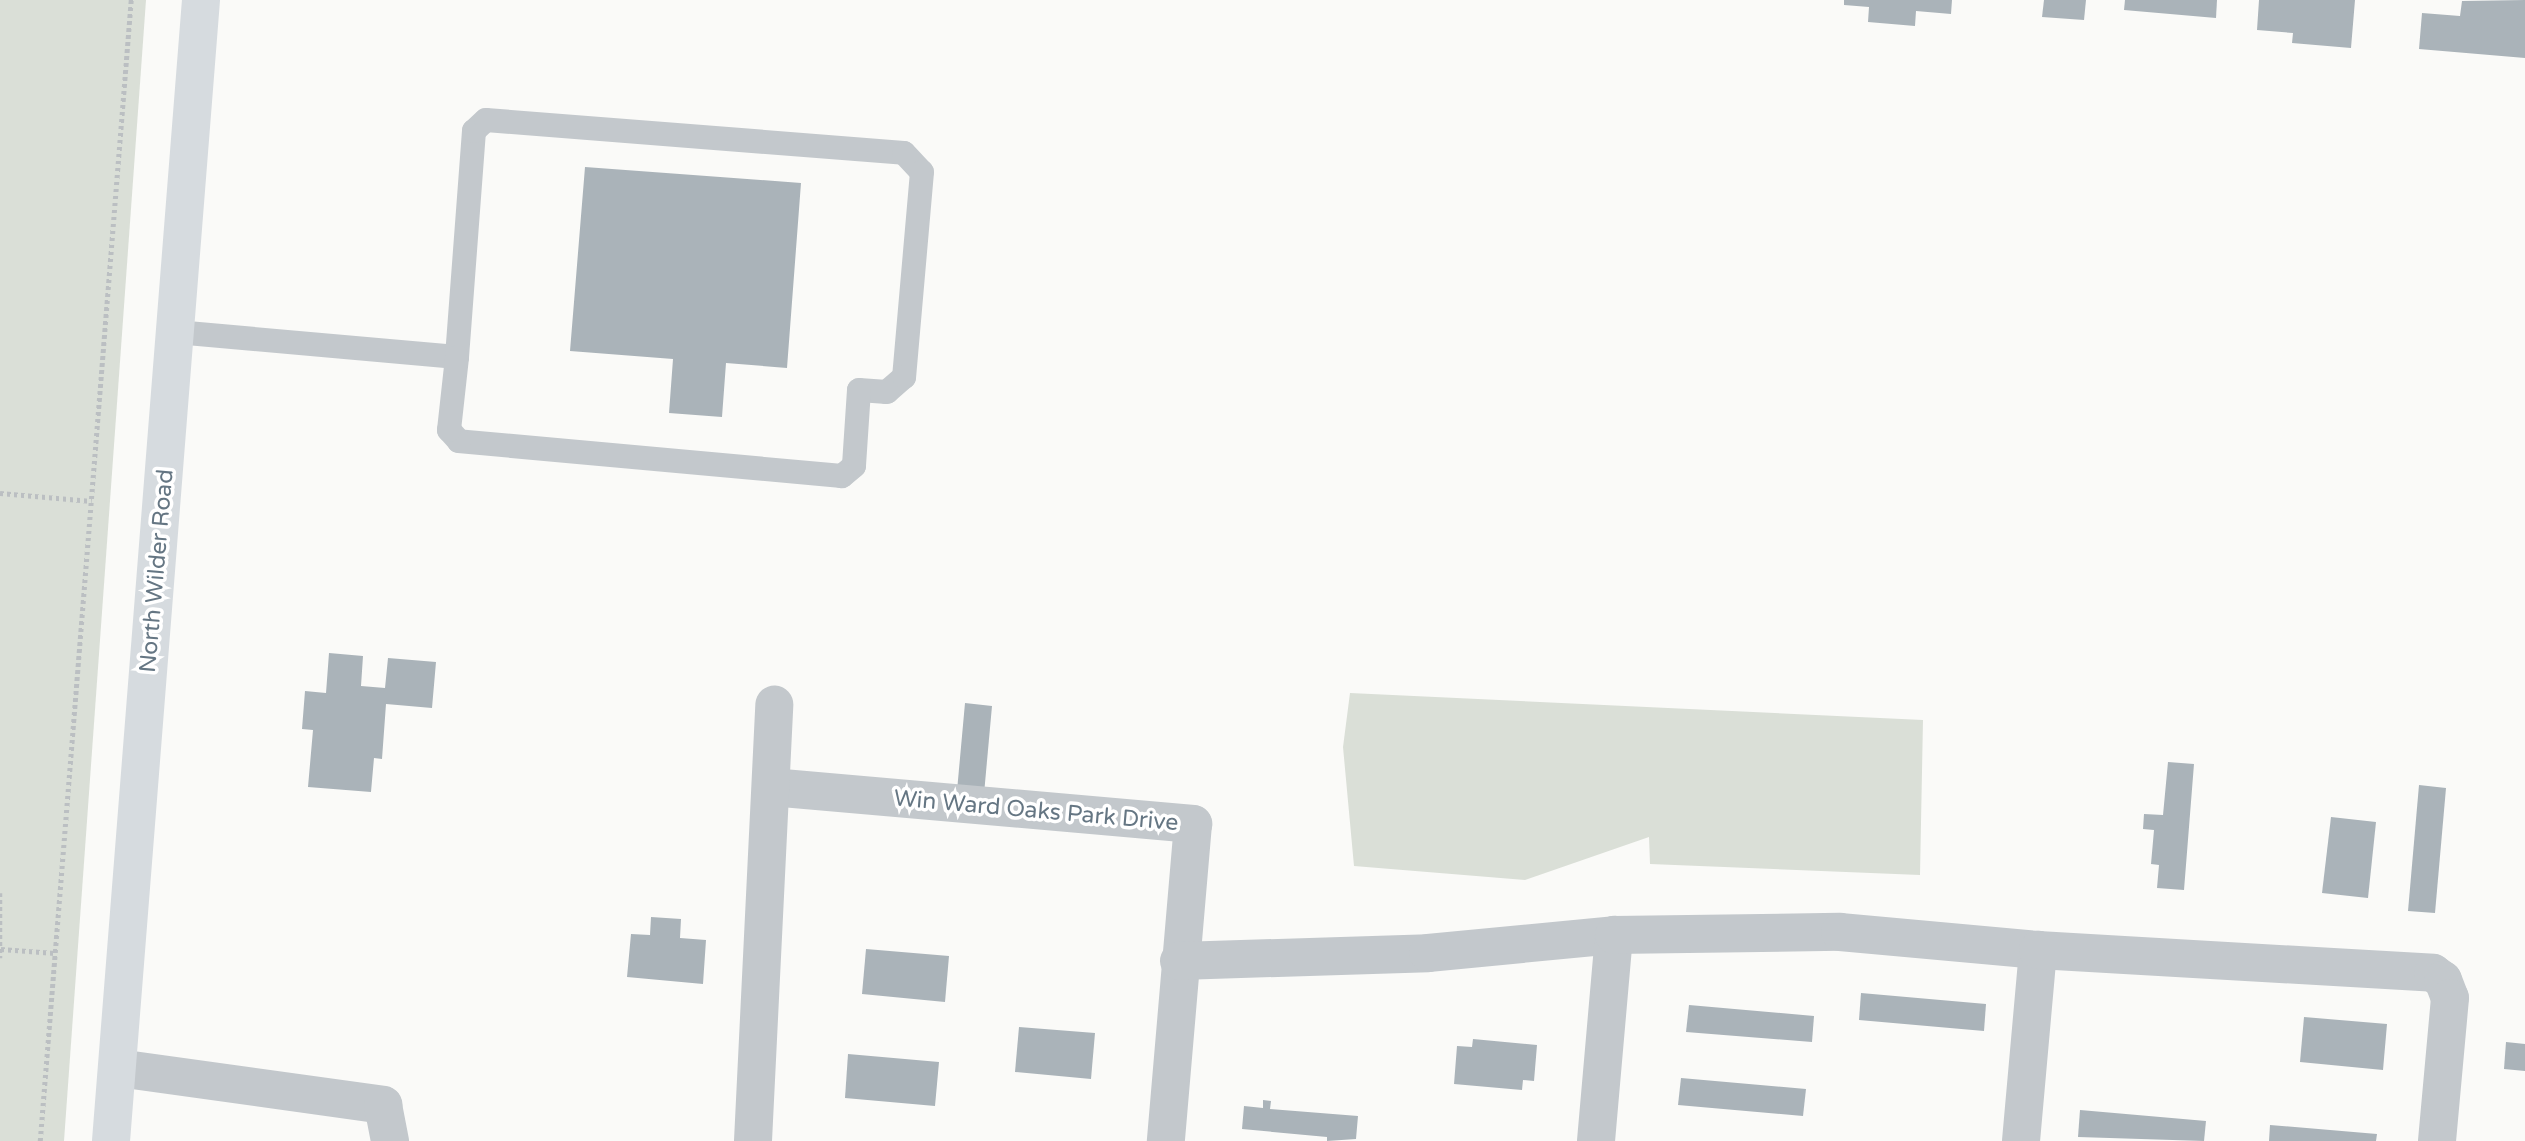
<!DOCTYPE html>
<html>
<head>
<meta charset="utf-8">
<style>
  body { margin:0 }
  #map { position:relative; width:2525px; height:1141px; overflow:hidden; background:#fafaf8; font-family:"Varela Round",sans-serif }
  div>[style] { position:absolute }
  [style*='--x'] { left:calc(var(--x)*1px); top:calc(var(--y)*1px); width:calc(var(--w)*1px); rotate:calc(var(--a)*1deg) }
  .green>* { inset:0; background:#dadfd7 }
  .building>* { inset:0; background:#aab3b9 }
  .path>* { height:4.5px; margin-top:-2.25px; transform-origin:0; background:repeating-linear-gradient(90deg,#bbbfc2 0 3.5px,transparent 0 7px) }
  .lane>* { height:24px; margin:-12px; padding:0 12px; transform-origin:12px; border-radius:12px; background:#c3c8cc }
  .street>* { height:38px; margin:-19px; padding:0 19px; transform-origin:19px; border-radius:19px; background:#c3c8cc }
  .secondary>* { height:38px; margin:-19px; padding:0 19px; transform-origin:19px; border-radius:19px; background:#d6dbdf }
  span { translate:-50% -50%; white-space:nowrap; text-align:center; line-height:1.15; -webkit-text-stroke:7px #fff; paint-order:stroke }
  .street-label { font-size:23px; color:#657683 }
</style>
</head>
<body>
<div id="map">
  <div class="green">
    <div style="clip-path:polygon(0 0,146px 0,64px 1141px,0 1141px)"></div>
    <div style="clip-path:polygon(1350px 693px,1923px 720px,1920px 875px,1650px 864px,1649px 837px,1525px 880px,1354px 866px,1343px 747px)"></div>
  </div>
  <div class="building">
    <div style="clip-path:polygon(1844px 0,1952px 0,1951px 14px,1916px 11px,1915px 26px,1868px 22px,1869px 7px,1844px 5px)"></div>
    <div style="clip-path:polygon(2044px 0,2086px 0,2084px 20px,2042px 17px)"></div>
    <div style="clip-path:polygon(2125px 0,2217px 0,2216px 18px,2124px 10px)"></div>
    <div style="clip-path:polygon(2259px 0,2355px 0,2351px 48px,2292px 43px,2293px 33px,2257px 30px)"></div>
    <div style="clip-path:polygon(2525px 0,2525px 58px,2419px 49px,2422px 13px,2460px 16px,2462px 1px)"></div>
    <div style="clip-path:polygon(585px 167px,801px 183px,787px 368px,726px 363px,722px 417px,669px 413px,673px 359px,570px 351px)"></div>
    <div style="clip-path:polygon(329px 653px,363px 656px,361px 686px,385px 688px,388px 658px,436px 662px,432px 708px,386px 704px,382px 759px,374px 758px,371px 792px,308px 787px,313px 730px,302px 729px,305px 691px,326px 693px)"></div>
    <div style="clip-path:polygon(965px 703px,992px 706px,984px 794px,957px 791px)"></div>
    <div style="clip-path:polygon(2168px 762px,2194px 764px,2184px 890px,2157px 888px,2159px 865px,2151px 864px,2154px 830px,2143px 829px,2144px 814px,2163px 815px)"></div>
    <div style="clip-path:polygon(2419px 785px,2446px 788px,2435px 913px,2408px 911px)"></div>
    <div style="clip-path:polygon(2331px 817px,2376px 822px,2368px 898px,2322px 893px)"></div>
    <div style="clip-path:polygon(651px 917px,681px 919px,680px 938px,706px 940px,703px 984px,627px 977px,631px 934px,650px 935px)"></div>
    <div style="clip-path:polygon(866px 949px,949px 956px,945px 1002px,862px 994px)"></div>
    <div style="clip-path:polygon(1861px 993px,1986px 1004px,1984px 1031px,1859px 1020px)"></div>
    <div style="clip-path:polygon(1689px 1005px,1814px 1016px,1812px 1042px,1686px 1032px)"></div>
    <div style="clip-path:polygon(2304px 1017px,2387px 1024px,2383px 1070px,2300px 1062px)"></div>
    <div style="clip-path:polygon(1019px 1027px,1095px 1033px,1091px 1079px,1015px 1072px)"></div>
    <div style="clip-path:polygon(1473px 1039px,1537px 1045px,1534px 1081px,1523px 1080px,1522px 1090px,1454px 1084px,1457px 1046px,1472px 1047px)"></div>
    <div style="clip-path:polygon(2506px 1042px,2525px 1044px,2525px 1071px,2504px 1069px)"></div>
    <div style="clip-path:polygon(848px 1054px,939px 1062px,935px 1106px,845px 1098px)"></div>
    <div style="clip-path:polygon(1681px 1078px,1806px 1089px,1803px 1116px,1678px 1105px)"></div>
    <div style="clip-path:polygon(1263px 1100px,1271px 1101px,1270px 1109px,1358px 1116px,1356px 1139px,1327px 1141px,1327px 1137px,1242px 1129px,1244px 1106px,1263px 1108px)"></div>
    <div style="clip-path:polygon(2080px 1110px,2206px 1121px,2204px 1141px,2078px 1137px)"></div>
    <div style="clip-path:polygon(2270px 1125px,2377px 1134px,2376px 1141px,2269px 1141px)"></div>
  </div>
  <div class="path">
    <div style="--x:0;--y:493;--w:92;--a:5"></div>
    <div style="--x:0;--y:893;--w:65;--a:90"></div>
    <div style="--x:1;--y:949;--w:54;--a:4.2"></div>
    <div style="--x:40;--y:1141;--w:1145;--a:-85.44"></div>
  </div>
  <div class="lane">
    <div style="--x:176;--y:332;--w:282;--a:5.1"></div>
    <div style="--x:457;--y:357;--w:227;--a:-85.7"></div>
    <div style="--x:474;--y:131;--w:16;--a:-43"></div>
    <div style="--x:486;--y:120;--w:419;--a:4.5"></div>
    <div style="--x:904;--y:153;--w:26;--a:47"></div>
    <div style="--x:922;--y:172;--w:206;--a:95"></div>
    <div style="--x:904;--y:377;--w:23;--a:139"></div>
    <div style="--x:887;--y:392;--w:28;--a:-176"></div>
    <div style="--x:859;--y:390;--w:76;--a:93.8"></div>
    <div style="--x:854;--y:466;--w:16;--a:140"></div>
    <div style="--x:842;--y:476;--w:385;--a:-174.8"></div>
    <div style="--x:459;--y:441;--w:15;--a:-132"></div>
    <div style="--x:449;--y:430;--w:73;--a:-83.7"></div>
  </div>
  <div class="street">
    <div style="--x:771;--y:787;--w:424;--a:5"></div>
    <div style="--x:1193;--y:824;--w:318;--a:94.9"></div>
    <div style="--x:1179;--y:961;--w:249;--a:-1.8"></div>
    <div style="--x:1428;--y:953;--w:187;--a:-5.5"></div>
    <div style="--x:118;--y:1068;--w:268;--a:7.9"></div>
    <div style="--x:383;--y:1105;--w:37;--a:79"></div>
    <div style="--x:753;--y:1141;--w:437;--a:-87.2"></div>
    <div style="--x:1596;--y:1141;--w:207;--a:-85"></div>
    <div style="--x:1614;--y:935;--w:226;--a:-0.8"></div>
    <div style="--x:1840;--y:932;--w:199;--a:5.2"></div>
    <div style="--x:2021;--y:1141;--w:192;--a:-84.9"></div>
    <div style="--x:2038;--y:950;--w:396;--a:3.3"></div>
    <div style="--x:2433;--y:973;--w:12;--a:35"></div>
    <div style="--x:2443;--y:980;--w:19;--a:69"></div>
    <div style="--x:2450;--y:998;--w:144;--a:95.2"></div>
  </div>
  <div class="secondary">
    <div style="--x:111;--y:1141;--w:1145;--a:-85.49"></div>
  </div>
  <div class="street-label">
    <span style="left:157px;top:571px;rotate:-85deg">North Wilder Road</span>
    <span style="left:1036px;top:811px;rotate:5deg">Win Ward Oaks Park Drive</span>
  </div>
</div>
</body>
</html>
